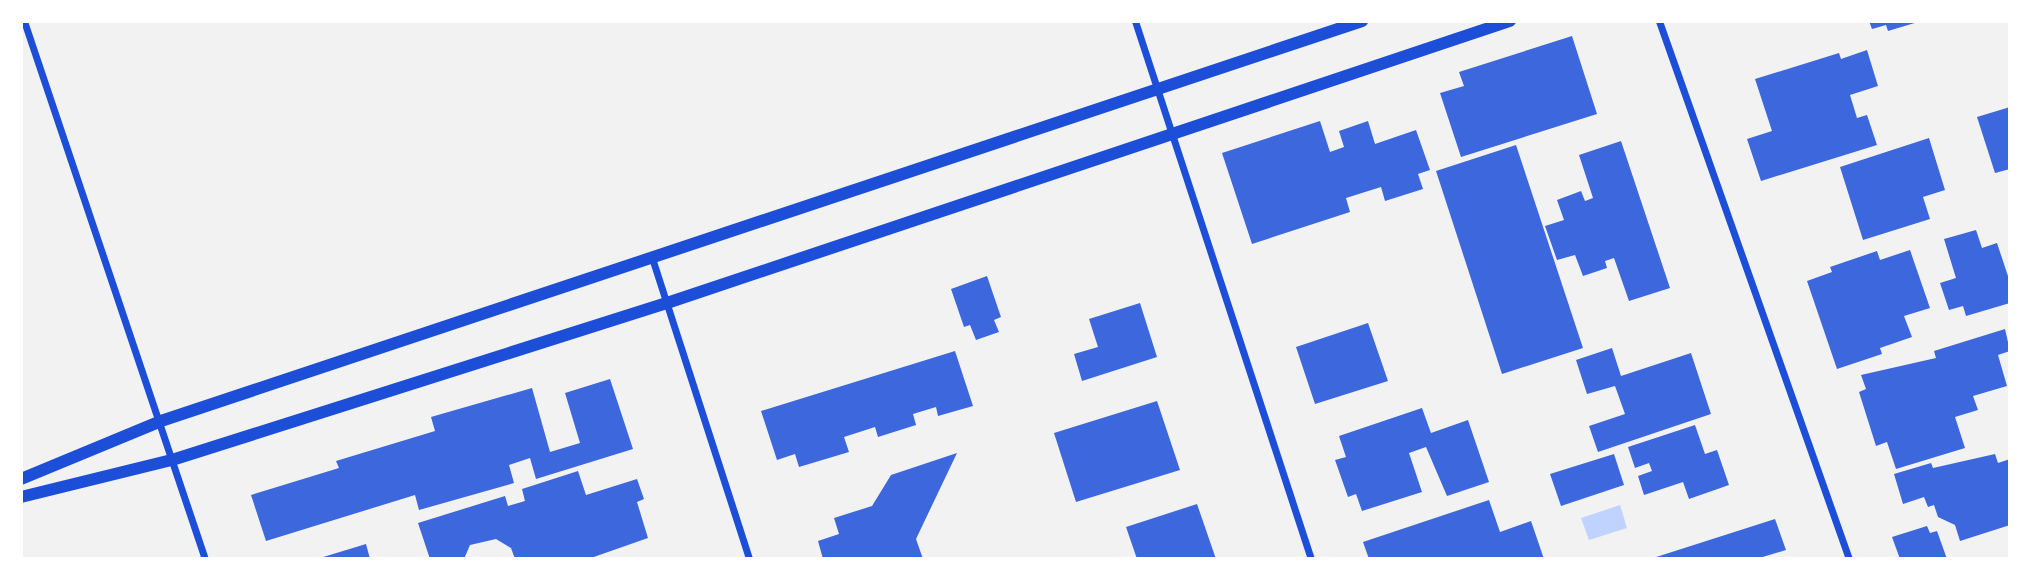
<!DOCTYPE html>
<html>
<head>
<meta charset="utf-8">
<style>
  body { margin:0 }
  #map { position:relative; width:2031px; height:580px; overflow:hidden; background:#f2f2f2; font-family:"Exo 2",sans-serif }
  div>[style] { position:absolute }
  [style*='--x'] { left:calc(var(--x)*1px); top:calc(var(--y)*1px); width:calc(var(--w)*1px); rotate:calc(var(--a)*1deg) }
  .water>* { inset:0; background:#bfd3fe }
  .building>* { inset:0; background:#3d67dc }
  .minor>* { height:7px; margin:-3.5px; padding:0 3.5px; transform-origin:3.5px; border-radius:3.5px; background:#1d4ed8 }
  .tertiary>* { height:12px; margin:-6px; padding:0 6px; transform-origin:6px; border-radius:6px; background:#1d4ed8 }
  span { translate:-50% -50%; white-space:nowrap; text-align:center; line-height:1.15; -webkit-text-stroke:6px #fff; paint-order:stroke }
  .frame { position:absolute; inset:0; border:23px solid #fff; pointer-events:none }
</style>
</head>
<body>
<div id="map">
  <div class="water">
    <div style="clip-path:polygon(1620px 505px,1627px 528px,1589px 540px,1581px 518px)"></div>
  </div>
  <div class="building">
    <div style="clip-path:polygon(1869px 21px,1918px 21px,1918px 22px,1888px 31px,1886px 25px,1872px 29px)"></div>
    <div style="clip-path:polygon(1572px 36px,1597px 114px,1461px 157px,1440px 93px,1464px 86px,1459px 72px)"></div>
    <div style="clip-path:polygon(1867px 50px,1878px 86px,1850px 95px,1857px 118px,1867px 115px,1877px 145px,1761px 181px,1747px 139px,1772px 131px,1755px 79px,1839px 53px,1841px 59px)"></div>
    <div style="clip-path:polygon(2010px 107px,2010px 169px,1995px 173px,1977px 117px)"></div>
    <div style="clip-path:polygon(1320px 121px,1330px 152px,1344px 147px,1339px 131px,1368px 121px,1375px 144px,1416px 130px,1430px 170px,1418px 174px,1423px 189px,1385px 201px,1381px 187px,1346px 198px,1350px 212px,1252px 244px,1222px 153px)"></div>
    <div style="clip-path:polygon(1929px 138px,1945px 190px,1923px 197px,1930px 219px,1863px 240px,1840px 167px)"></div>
    <div style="clip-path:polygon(1621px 141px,1670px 288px,1629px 301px,1614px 258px,1605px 261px,1607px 268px,1583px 276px,1575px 255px,1557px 260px,1545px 226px,1564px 220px,1557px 200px,1581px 191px,1585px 201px,1593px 198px,1579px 155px)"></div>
    <div style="clip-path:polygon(1516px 145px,1583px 348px,1502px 374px,1436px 171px)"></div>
    <div style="clip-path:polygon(1976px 230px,1982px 248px,1997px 243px,2010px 282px,2010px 303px,1966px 316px,1963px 306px,1949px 310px,1940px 283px,1956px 278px,1944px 239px)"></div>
    <div style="clip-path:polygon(1910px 250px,1930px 308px,1904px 316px,1912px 337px,1880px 348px,1882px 354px,1837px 369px,1807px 281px,1832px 272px,1830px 267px,1877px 251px,1880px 260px)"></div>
    <div style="clip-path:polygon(987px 276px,1001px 317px,994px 320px,999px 332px,976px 340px,970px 325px,964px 327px,951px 289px)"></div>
    <div style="clip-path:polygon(1140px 303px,1157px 357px,1082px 381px,1074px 354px,1098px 347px,1089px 319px)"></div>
    <div style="clip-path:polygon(1368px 323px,1388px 381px,1315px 404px,1296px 347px)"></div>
    <div style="clip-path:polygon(2005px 329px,2010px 351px,1998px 355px,2007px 386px,1973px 396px,1978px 410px,1955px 417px,1965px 448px,1896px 469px,1887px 442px,1876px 446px,1859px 392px,1866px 389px,1861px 375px,1936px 358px,1934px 351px)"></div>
    <div style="clip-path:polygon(1612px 348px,1621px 376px,1691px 353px,1711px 414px,1598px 452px,1589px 426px,1625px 414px,1615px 386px,1587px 394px,1576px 360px)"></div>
    <div style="clip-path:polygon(955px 351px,973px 406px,938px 416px,936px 407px,913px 414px,916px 425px,878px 437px,875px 427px,844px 437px,849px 452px,799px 467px,795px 454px,777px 460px,761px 411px)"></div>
    <div style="clip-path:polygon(610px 379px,633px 449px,536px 479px,530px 458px,509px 465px,514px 483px,419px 510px,415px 495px,266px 541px,251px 495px,339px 468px,336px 461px,435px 431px,431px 417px,532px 388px,550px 452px,580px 443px,565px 393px)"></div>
    <div style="clip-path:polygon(1157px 401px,1180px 470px,1076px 502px,1054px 433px)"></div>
    <div style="clip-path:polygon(1422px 408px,1431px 433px,1468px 420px,1489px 482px,1447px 496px,1426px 447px,1409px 453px,1422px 492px,1362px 511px,1356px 494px,1348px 497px,1335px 460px,1346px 457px,1339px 436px)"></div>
    <div style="clip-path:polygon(1695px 425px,1705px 454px,1717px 450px,1729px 485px,1689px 499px,1683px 482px,1644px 495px,1638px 476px,1652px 471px,1649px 463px,1635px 468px,1628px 447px)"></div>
    <div style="clip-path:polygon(957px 453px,916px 539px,923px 559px,823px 559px,818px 541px,839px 534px,834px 518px,872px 506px,891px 475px)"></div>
    <div style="clip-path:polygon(1614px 454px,1624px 485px,1561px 506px,1550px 474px)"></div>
    <div style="clip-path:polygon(1995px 454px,1998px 463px,2010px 459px,2010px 525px,1960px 541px,1955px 525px,1938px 517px,1934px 505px,1928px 507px,1924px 497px,1903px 504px,1894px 474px,1931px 463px,1933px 468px)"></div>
    <div style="clip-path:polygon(578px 471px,586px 495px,637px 479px,644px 499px,637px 502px,648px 538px,588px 559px,515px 559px,511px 548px,496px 539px,470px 545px,464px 559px,430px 559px,418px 523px,505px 496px,508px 506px,525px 501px,522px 489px)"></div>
    <div style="clip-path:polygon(1489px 500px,1500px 532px,1531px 521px,1544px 559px,1369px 559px,1363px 542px)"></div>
    <div style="clip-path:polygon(1197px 504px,1216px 559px,1137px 559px,1126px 527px)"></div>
    <div style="clip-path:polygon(1775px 519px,1786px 550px,1756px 559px,1650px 559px)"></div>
    <div style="clip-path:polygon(1927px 526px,1930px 533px,1937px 531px,1947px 559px,1900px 559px,1892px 537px)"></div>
    <div style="clip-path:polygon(366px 544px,370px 559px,320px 559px,320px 558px)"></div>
  </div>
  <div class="minor">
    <div style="--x:24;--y:21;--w:568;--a:71.41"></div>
    <div style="--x:1135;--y:21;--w:566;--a:71.89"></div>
    <div style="--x:1659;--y:21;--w:571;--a:70.55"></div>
    <div style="--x:652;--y:258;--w:316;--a:72.1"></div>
  </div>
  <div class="tertiary">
    <div style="--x:21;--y:479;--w:152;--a:-22.5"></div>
    <div style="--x:161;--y:421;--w:1266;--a:-18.42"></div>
    <div style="--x:21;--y:497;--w:155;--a:-13.8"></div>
    <div style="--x:172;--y:460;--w:519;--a:-17.6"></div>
    <div style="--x:667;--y:303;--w:889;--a:-18.5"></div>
  </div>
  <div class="frame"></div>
</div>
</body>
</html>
